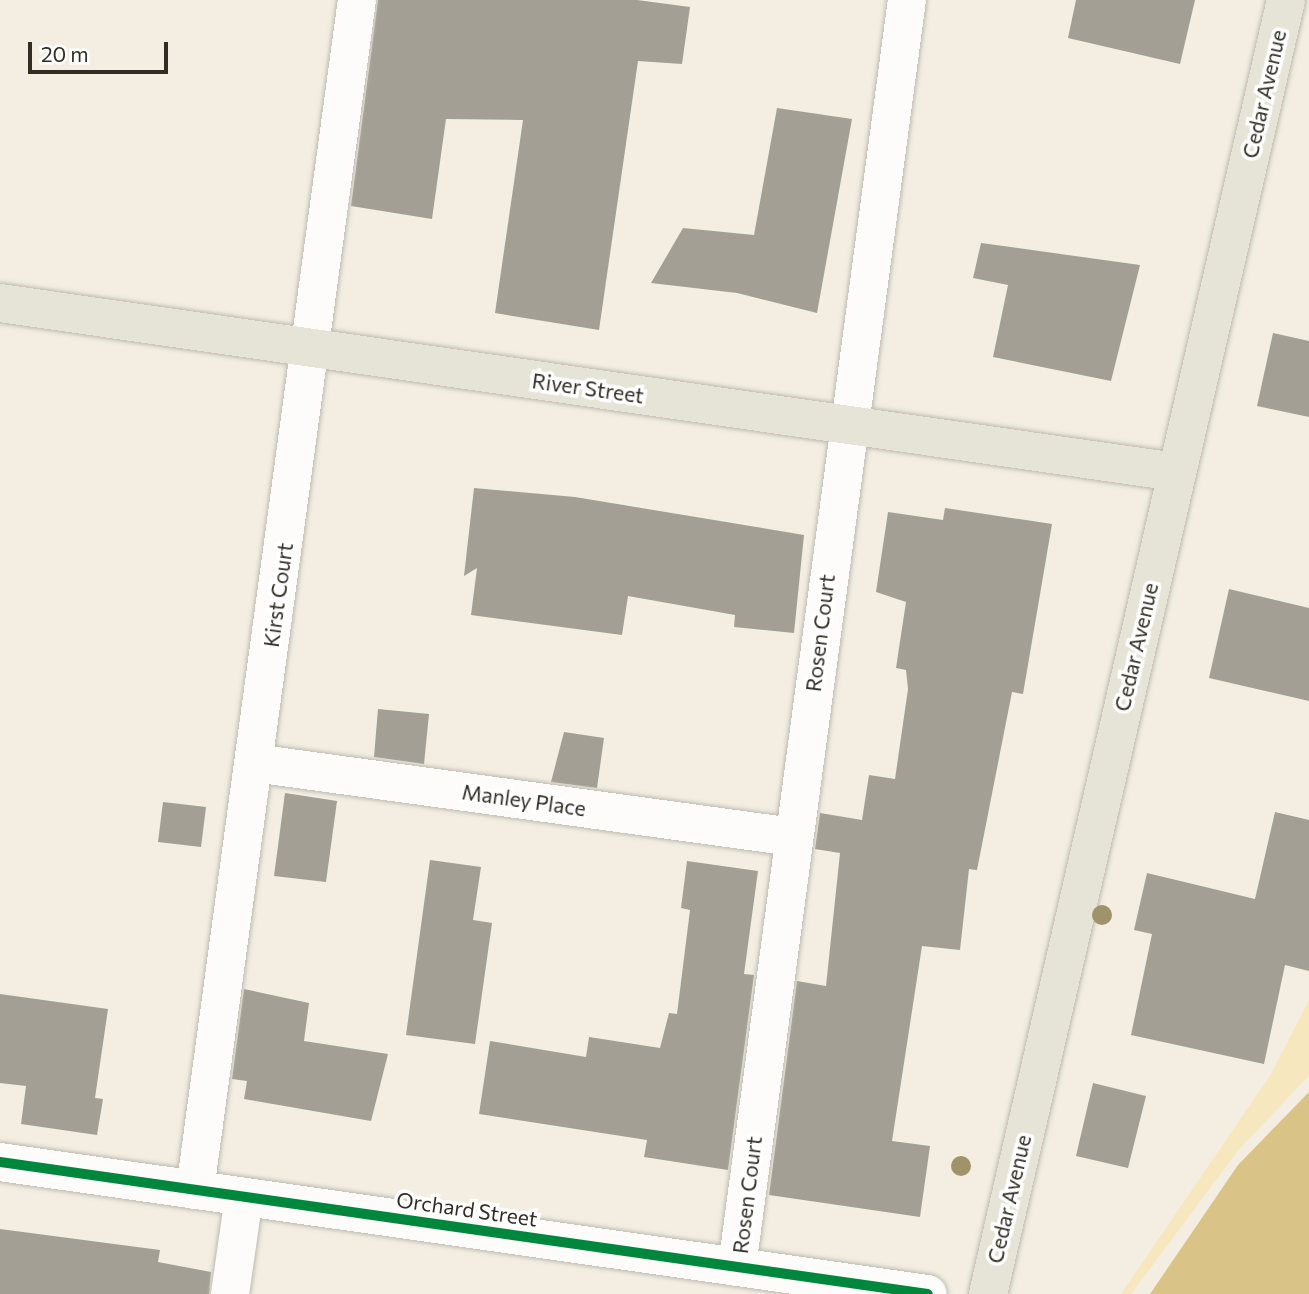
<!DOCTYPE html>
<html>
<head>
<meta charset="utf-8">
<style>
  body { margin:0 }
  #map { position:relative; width:1309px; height:1294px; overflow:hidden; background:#f3eee1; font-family:Commissioner,sans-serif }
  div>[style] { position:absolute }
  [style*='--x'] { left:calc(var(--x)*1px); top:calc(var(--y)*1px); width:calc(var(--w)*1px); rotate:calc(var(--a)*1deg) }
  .green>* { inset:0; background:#f7e7be }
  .water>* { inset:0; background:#dac387 }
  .building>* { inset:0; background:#a39f95 }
  .roads { filter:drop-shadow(0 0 2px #bebab0) drop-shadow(0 0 2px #bebab0) }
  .minor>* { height:38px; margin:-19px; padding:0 19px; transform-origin:19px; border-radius:19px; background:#fdfcfa }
  .major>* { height:38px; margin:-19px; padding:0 19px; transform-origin:19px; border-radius:19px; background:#e6e3d7 }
  .cycleway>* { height:10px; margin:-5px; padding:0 5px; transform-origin:5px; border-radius:5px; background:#00873e }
  .trees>* { width:20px; height:20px; margin:-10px; border-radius:50%; background:#a19369 }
  span { translate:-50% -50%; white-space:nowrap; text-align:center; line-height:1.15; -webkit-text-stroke:7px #fff; paint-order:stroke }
  .street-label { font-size:21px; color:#312d24 }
  .scale { position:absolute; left:28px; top:42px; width:140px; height:32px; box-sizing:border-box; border:4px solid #312d24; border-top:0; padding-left:9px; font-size:21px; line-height:24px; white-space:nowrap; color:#312d24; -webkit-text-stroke:5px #fff; paint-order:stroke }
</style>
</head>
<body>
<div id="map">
  <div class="green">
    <div style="clip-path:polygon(1309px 1000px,1309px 1075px,1237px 1152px,1131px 1294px,1121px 1294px,1271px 1074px)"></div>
  </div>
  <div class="water">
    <div style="clip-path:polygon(1309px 1092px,1309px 1294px,1150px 1294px,1238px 1165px)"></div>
  </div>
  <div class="building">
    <div style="clip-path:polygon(378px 0,637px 0,690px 7px,682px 64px,638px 61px,599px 330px,495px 313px,523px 120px,446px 119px,432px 219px,351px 206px)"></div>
    <div style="clip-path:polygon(1076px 0,1195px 0,1180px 64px,1068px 38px)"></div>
    <div style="clip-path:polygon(777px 108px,852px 119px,817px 313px,737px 293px,651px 283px,683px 228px,754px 235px)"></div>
    <div style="clip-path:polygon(981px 243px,1140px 265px,1111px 381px,993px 357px,1008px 285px,973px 278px)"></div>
    <div style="clip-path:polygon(1273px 333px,1309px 341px,1309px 417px,1257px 406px)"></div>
    <div style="clip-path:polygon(474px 488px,575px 497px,804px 535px,794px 633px,734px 627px,735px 615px,628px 596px,622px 635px,471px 615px,477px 568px,464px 576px)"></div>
    <div style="clip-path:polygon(945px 508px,1052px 524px,1023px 694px,1012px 692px,977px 870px,969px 869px,960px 950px,922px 946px,892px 1141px,930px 1146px,920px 1217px,769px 1195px,797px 981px,826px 986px,840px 853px,815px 849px,820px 813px,862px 820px,869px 775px,895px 779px,908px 689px,906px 670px,896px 668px,906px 602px,876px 592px,888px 512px,943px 520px)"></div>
    <div style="clip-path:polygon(1229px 589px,1309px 608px,1309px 701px,1209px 678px)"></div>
    <div style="clip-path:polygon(378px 709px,429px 714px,424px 764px,374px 757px)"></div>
    <div style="clip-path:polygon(564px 732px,604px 738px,597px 788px,551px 782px)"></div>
    <div style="clip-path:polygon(285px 793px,337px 801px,326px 882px,274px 876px)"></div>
    <div style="clip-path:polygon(163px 802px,206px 807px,201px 847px,158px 842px)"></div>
    <div style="clip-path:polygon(1275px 812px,1309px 820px,1309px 971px,1285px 965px,1264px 1064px,1131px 1035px,1152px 934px,1134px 930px,1147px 873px,1255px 899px)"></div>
    <div style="clip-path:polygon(430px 860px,481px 867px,473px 920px,492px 923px,475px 1044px,406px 1035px)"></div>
    <div style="clip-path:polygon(687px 861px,758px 871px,744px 974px,754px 975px,728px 1170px,644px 1157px,647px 1140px,479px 1114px,490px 1041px,586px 1057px,589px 1037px,660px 1048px,669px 1013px,677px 1014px,690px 910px,681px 908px)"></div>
    <div style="clip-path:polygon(244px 989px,309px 1003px,304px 1041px,388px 1054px,371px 1121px,244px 1099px,247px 1081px,232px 1079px)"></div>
    <div style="clip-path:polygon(0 994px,108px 1009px,95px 1098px,103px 1099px,97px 1135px,21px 1124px,26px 1086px,0 1083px)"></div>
    <div style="clip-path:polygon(1093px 1083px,1146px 1096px,1128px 1168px,1076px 1156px)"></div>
    <div style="clip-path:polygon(0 1229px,160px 1250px,158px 1262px,211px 1272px,209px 1294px,0 1294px)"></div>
  </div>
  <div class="roads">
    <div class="minor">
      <div style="--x:254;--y:763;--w:544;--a:7.82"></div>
      <div style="--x:0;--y:1162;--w:937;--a:8.1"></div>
      <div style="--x:195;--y:1190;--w:1201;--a:-82.25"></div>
      <div style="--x:737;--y:1267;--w:1278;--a:-82.36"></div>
      <div style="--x:230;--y:1294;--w:98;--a:-81.8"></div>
    </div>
    <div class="major">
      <div style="--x:0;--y:303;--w:1188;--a:8.18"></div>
      <div style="--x:988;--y:1294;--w:1328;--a:-77.03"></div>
    </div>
  </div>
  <div class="cycleway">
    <div style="--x:0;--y:1162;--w:937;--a:8.1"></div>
  </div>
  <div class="trees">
    <div style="left:1102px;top:915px"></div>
    <div style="left:961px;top:1166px"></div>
  </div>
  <div class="street-label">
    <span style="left:1264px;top:94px;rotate:-77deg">Cedar Avenue</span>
    <span style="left:588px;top:388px;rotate:8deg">River Street</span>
    <span style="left:278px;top:595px;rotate:-82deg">Kirst Court</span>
    <span style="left:820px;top:633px;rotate:-83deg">Rosen Court</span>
    <span style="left:1136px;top:647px;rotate:-77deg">Cedar Avenue</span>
    <span style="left:524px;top:800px;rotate:8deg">Manley Place</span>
    <span style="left:747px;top:1195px;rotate:-83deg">Rosen Court</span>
    <span style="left:1009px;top:1199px;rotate:-77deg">Cedar Avenue</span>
    <span style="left:467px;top:1209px;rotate:8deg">Orchard Street</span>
  </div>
  <div class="scale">20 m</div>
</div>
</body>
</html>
